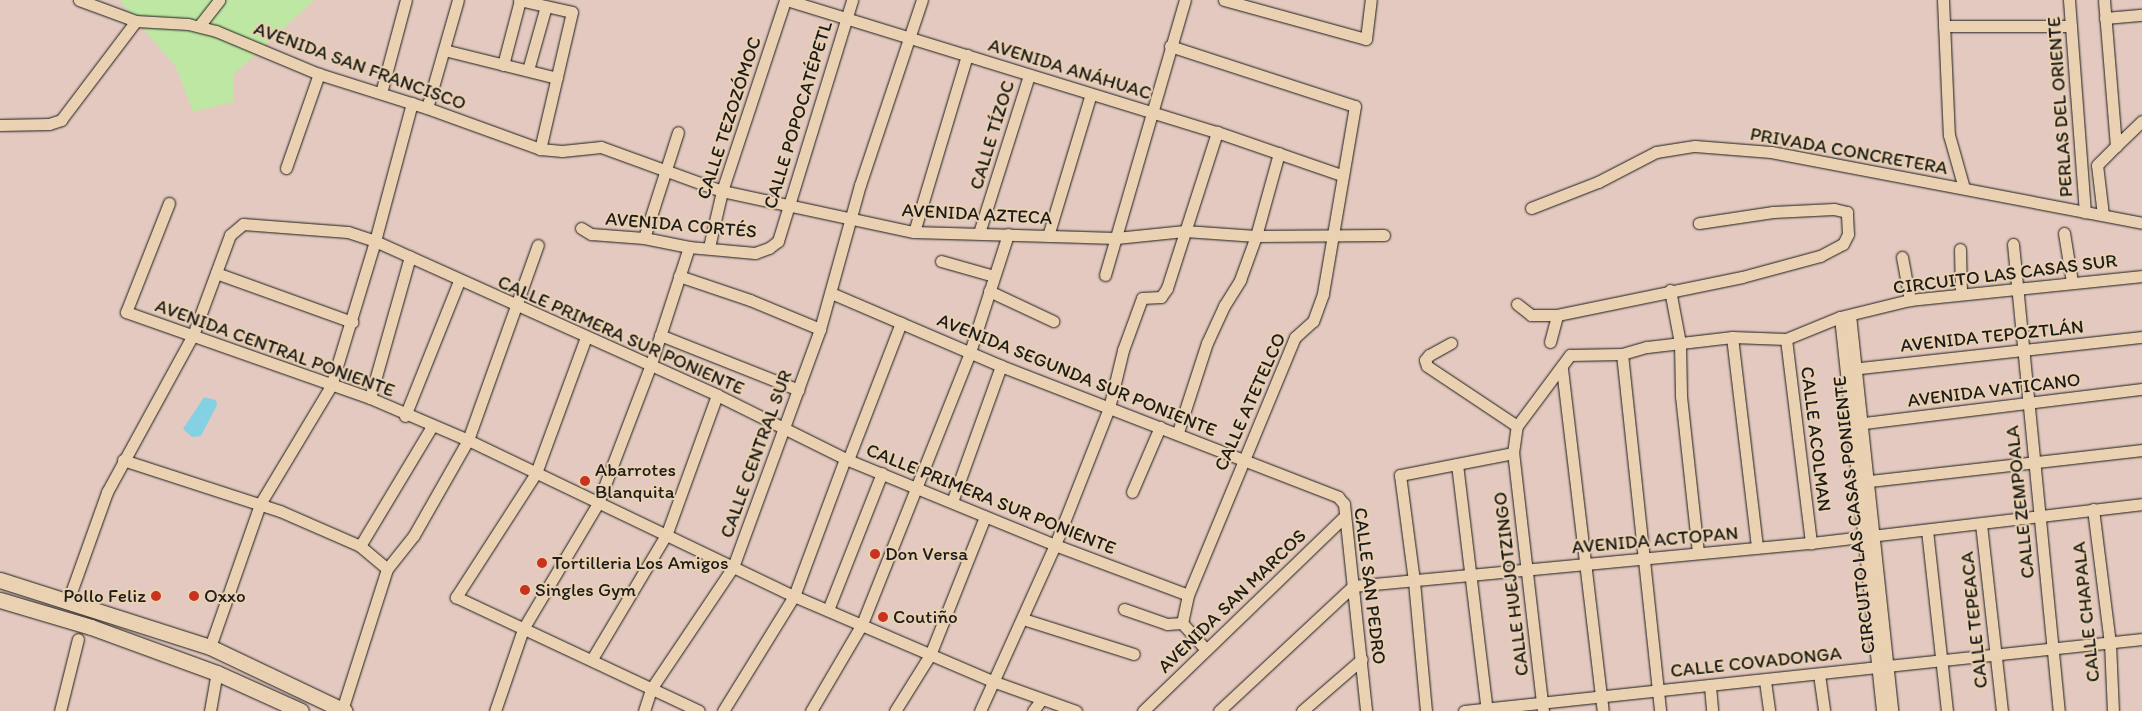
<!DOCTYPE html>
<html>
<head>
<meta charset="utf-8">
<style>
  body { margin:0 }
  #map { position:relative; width:2142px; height:711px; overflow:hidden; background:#e3c9bf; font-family:Itim,sans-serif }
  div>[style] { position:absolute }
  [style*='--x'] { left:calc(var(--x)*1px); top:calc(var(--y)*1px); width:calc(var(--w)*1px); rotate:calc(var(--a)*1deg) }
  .green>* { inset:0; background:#bee7a3 }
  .water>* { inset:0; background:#85d1e4 }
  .roads { filter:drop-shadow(0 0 1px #1c1c1c) drop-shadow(0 0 1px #1c1c1c) }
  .minor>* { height:11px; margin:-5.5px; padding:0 5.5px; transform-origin:5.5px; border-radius:5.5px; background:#e9d1b1 }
  .major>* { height:15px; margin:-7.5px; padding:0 7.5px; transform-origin:7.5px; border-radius:7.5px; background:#e9d1b1 }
  .dots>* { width:14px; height:14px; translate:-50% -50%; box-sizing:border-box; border:2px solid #e9d1b1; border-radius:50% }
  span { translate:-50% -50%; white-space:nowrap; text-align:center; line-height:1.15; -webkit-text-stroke:4px #e9d1b1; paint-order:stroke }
  .street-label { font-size:19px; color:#1c1c1c }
  .poi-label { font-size:19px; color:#1c1c1c }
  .left { translate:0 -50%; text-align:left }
  .right { translate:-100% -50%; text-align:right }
</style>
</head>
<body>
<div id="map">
  <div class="green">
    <div style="clip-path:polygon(119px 0,314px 0,233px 75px,233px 102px,193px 112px,176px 67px)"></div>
  </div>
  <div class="water">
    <div style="clip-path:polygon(204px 397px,216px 400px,217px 405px,201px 436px,192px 437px,183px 429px)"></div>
  </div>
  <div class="roads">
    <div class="minor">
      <div style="--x:79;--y:0;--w:61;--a:20.2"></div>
      <div style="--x:136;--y:21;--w:52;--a:3.3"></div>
      <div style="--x:188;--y:24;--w:29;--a:14"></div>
      <div style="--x:216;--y:31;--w:112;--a:22.7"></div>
      <div style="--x:319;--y:74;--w:113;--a:17.5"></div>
      <div style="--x:427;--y:108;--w:120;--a:19.9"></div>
      <div style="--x:540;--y:149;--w:22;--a:5"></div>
      <div style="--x:562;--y:151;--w:39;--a:-6"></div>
      <div style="--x:601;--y:147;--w:129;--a:20"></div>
      <div style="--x:722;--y:191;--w:196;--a:12.1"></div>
      <div style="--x:914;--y:232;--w:202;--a:1.7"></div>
      <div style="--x:1116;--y:238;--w:69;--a:-5.8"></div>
      <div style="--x:1185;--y:231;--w:71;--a:4"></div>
      <div style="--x:1256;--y:236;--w:128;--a:-0.4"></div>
      <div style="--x:519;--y:0;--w:54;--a:12.8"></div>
      <div style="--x:572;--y:12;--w:141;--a:103.1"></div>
      <div style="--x:787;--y:0;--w:450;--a:17.1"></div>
      <div style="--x:1217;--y:132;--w:131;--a:19.1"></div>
      <div style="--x:1224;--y:0;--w:147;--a:15.4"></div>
      <div style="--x:1366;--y:39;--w:39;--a:-83"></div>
      <div style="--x:1943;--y:0;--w:135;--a:87.5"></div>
      <div style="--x:1949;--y:135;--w:55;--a:74.2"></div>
      <div style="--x:2069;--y:0;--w:213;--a:85.7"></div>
      <div style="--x:2105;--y:18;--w:37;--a:-5"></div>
      <div style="--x:199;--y:26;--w:33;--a:-52"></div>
      <div style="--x:1944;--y:26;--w:127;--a:0"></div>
      <div style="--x:1170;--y:46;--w:194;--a:18"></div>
      <div style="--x:1355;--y:106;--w:191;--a:99.7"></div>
      <div style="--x:1323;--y:294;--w:29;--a:110"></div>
      <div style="--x:1313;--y:321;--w:24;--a:138"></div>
      <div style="--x:1295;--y:337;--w:279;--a:112.5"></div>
      <div style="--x:1188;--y:595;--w:29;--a:102"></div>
      <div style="--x:444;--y:50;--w:116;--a:13.9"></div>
      <div style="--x:503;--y:65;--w:67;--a:-75.3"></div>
      <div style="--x:528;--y:70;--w:66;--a:-74.3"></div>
      <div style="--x:381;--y:93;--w:96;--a:-75"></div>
      <div style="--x:427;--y:108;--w:112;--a:-74"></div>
      <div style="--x:0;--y:125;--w:49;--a:-1.2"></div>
      <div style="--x:49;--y:124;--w:13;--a:-18"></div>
      <div style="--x:61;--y:120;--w:124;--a:-52.9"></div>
      <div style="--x:2116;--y:146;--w:36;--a:-44"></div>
      <div style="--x:286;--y:168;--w:100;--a:-70.7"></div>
      <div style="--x:169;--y:203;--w:117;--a:111.5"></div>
      <div style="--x:126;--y:312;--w:259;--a:19.4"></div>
      <div style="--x:370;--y:398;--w:107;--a:23.2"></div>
      <div style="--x:468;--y:440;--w:361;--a:25.6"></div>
      <div style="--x:794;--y:596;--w:219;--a:23.2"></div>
      <div style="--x:995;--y:682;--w:86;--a:19.7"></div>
      <div style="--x:1531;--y:208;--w:72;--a:-21.2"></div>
      <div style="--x:1598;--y:182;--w:65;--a:-27.3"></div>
      <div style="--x:1656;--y:152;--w:39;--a:-9"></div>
      <div style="--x:1695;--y:146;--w:76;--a:4.5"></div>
      <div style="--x:1771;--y:152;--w:378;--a:10.8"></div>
      <div style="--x:2103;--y:215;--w:50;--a:-96.8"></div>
      <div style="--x:2097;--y:165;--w:27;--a:-45"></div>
      <div style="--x:2116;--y:146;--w:146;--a:-94.7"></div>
      <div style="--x:581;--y:228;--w:12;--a:31"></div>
      <div style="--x:591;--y:234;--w:53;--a:4.3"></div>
      <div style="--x:644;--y:238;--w:46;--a:11.3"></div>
      <div style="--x:689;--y:247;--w:66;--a:5.2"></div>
      <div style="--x:755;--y:253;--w:15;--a:-20"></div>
      <div style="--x:769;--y:248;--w:11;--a:-38"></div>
      <div style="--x:778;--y:241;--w:252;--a:-72.9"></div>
      <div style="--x:914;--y:232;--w:185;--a:-73.3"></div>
      <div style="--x:979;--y:233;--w:166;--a:-72.4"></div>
      <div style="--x:2064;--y:233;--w:50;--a:80.7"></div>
      <div style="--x:1048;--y:236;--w:148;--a:-73.2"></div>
      <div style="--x:644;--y:238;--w:111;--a:-72.2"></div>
      <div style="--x:2013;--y:244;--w:469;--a:84.4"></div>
      <div style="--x:709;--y:247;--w:57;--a:-76.9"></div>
      <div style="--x:722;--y:191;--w:201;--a:-71.7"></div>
      <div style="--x:1960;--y:249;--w:44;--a:88.7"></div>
      <div style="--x:1902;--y:257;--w:44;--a:79.5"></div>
      <div style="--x:941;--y:261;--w:55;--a:15.8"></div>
      <div style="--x:216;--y:273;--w:145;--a:19.8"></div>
      <div style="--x:1105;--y:275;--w:286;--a:-73.8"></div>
      <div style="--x:679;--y:276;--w:75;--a:18.7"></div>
      <div style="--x:750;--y:300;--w:76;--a:22.5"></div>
      <div style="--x:1670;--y:290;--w:54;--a:79.3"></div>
      <div style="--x:1680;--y:343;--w:53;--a:88.9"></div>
      <div style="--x:1681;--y:396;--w:158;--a:83.8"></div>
      <div style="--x:989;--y:291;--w:71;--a:25.1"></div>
      <div style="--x:831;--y:293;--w:185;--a:23.2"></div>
      <div style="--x:1001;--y:366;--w:362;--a:21.2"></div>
      <div style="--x:1338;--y:497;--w:9;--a:49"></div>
      <div style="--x:1344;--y:504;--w:208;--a:83.9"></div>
      <div style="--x:1517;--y:304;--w:18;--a:38"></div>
      <div style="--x:1531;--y:315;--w:26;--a:0"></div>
      <div style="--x:1557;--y:315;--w:189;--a:-11.6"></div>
      <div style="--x:1742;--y:277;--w:81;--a:-15.1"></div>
      <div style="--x:1820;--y:256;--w:26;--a:-28"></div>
      <div style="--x:1843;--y:244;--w:11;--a:-63"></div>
      <div style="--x:1848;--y:234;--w:22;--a:-93"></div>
      <div style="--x:1847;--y:212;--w:13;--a:-167"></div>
      <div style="--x:1834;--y:209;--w:61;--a:177.2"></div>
      <div style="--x:1773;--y:212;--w:75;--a:171.5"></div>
      <div style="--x:1850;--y:315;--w:398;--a:83.9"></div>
      <div style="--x:1840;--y:317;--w:396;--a:83.9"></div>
      <div style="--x:660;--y:335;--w:149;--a:21.6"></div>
      <div style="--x:586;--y:337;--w:145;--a:110.2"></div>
      <div style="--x:536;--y:473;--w:148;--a:122.8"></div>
      <div style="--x:456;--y:597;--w:268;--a:25.1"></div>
      <div style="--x:1732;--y:337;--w:212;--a:83.2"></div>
      <div style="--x:1786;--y:339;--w:206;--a:83"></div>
      <div style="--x:1550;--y:342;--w:28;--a:-75"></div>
      <div style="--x:1451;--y:343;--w:25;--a:151"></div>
      <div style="--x:1429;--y:355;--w:6;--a:129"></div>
      <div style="--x:1425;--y:360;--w:6;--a:72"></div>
      <div style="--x:1427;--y:366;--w:108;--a:33.7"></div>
      <div style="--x:1622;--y:354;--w:359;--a:83.9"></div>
      <div style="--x:1562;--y:369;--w:344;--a:83.2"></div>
      <div style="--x:1851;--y:369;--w:293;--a:-6.3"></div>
      <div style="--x:370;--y:398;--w:147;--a:-74.2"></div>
      <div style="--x:405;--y:416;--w:145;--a:-68.2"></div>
      <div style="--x:1856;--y:424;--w:288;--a:-7"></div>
      <div style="--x:1178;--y:432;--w:94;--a:-72"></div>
      <div style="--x:1207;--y:343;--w:41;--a:-65.3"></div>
      <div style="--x:1224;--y:306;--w:31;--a:-58"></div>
      <div style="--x:1240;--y:280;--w:47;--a:-70"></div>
      <div style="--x:1256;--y:236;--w:86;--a:-74.5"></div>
      <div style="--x:123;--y:460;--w:165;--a:18"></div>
      <div style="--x:280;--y:511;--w:87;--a:23.6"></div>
      <div style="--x:360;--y:546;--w:35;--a:40"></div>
      <div style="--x:848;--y:460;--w:147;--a:-68.9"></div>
      <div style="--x:1457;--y:464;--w:249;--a:83.1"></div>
      <div style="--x:1861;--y:482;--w:283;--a:-6.5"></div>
      <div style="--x:1132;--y:492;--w:71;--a:-66.7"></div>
      <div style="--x:952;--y:502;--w:145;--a:-70.2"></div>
      <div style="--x:2093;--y:509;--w:135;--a:82.8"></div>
      <div style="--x:2110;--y:643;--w:68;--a:87.5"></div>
      <div style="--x:1981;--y:524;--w:188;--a:83.6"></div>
      <div style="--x:1927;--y:530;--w:182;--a:83.7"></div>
      <div style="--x:360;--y:546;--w:140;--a:-59"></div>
      <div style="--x:68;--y:601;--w:116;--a:-70.3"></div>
      <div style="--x:107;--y:492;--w:179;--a:-61.3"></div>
      <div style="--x:193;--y:335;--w:107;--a:-69.7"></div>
      <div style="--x:230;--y:235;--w:17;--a:-40"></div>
      <div style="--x:243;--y:224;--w:105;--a:4.4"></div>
      <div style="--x:348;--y:232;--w:28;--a:18"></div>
      <div style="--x:375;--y:241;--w:375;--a:24.2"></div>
      <div style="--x:717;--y:395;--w:146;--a:26.4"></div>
      <div style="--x:848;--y:460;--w:224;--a:22.3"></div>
      <div style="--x:1055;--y:545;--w:142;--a:20.6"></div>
      <div style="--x:1124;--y:609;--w:46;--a:19.2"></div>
      <div style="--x:1167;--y:624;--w:15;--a:-4"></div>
      <div style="--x:828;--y:610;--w:147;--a:-68.5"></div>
      <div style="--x:1023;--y:619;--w:116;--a:17.5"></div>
      <div style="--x:1182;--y:623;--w:36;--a:48"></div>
      <div style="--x:210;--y:647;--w:151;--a:-70.7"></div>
      <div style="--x:260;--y:504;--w:138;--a:-59"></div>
      <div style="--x:331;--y:386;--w:152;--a:-73.1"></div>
      <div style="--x:375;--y:241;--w:143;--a:-75"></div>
      <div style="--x:592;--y:659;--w:147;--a:-59.2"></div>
      <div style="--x:667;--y:533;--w:147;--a:-70.1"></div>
      <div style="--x:1819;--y:674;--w:37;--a:82"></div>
      <div style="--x:1765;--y:681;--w:30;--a:82"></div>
      <div style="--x:1710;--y:686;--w:25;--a:85"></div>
      <div style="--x:342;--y:710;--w:148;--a:-72.3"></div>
      <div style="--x:387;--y:569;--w:43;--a:-51.5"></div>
      <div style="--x:414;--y:535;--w:109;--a:-60.4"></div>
      <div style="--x:468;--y:440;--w:207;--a:-70.3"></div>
      <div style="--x:60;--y:711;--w:74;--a:-76"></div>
      <div style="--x:210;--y:711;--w:39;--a:-80"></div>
      <div style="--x:495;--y:711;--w:87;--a:-71.1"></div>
      <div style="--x:523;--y:629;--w:147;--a:-59.2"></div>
      <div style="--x:598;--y:503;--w:146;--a:-69.1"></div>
      <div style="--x:650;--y:367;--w:126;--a:-72"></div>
      <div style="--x:644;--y:711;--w:23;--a:-72"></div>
      <div style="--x:651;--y:689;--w:147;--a:-56.1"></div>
      <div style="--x:733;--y:567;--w:253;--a:-69.9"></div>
      <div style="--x:820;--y:329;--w:149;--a:-74.5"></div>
      <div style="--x:860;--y:185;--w:195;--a:-71.5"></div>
      <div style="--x:723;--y:711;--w:135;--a:-58.3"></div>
      <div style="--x:794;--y:596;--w:146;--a:-69.6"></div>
      <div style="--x:811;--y:711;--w:101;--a:-59.6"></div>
      <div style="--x:862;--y:624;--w:293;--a:-68.3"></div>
      <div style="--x:970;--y:352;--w:124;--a:-72.1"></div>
      <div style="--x:895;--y:711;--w:66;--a:-58"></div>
      <div style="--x:930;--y:655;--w:149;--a:-68.3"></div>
      <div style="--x:980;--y:711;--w:182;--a:-65.7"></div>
      <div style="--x:1055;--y:545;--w:147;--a:-68.5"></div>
      <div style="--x:1109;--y:408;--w:60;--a:-76.4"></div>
      <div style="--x:1123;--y:350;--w:55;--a:-69.9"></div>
      <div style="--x:1142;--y:298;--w:19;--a:-3"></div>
      <div style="--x:1161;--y:297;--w:11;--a:-56"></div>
      <div style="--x:1167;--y:288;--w:164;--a:-72.2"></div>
      <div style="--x:1033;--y:711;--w:14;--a:-54"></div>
      <div style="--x:1143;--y:711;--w:281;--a:-44"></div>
      <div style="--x:1219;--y:711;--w:183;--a:-43"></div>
      <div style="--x:1353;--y:586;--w:460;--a:-5.4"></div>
      <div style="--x:1811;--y:543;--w:333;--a:-6.7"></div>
      <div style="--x:1302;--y:711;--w:79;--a:-40.9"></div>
      <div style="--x:1426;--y:711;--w:131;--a:-95.3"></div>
      <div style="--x:1414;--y:581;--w:107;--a:-97.5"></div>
      <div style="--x:1400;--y:475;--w:115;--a:-11"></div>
      <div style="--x:1464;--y:711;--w:682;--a:-6.06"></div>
      <div style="--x:1543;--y:711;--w:260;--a:-96.6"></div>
      <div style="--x:1513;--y:453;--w:27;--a:-82"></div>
      <div style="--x:1517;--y:426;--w:89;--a:-53.3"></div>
      <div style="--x:1570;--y:355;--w:52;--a:-1.1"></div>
      <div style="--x:1622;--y:354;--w:26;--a:-16"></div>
      <div style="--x:1647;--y:347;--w:86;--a:-6.7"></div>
      <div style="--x:1732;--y:337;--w:54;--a:2.1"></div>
      <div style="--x:1786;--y:339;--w:58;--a:-22.2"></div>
      <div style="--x:1840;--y:317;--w:72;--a:-13.7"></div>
      <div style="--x:1910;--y:300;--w:233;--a:-5.9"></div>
    </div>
    <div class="major">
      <div style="--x:0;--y:580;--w:220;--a:17.7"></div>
      <div style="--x:210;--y:647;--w:149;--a:25.4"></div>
      <div style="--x:0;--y:600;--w:95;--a:16.5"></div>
      <div style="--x:91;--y:627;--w:134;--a:20.1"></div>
      <div style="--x:217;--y:673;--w:92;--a:24.3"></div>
    </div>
  </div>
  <div class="dots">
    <div style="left:585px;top:481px;background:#c8321e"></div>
    <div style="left:875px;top:554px;background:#c8321e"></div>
    <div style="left:542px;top:563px;background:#c8321e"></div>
    <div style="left:525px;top:590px;background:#c8321e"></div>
    <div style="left:156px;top:596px;background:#c8321e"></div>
    <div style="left:194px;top:596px;background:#c8321e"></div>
    <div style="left:883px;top:617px;background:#c8321e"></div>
  </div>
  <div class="street-label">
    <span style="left:360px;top:66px;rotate:20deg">AVENIDA SAN FRANCISCO</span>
    <span style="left:1070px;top:69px;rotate:17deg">AVENIDA ANÁHUAC</span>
    <span style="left:2060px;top:107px;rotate:-94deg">PERLAS DEL ORIENTE</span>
    <span style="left:798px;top:115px;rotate:-73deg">CALLE POPOCATÉPETL</span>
    <span style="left:729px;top:118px;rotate:-72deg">CALLE TEZOZÓMOC</span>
    <span style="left:992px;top:135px;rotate:-73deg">CALLE TÍZOC</span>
    <span style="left:1849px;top:151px;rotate:10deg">PRIVADA CONCRETERA</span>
    <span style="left:977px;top:214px;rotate:3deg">AVENIDA AZTECA</span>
    <span style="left:681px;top:225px;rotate:5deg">AVENIDA CORTÉS</span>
    <span style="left:2005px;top:274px;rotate:-7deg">CIRCUITO LAS CASAS SUR</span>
    <span style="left:621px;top:335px;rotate:24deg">CALLE PRIMERA SUR PONIENTE</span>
    <span style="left:1992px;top:336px;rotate:-6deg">AVENIDA TEPOZTLÁN</span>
    <span style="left:275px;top:348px;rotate:20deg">AVENIDA CENTRAL PONIENTE</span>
    <span style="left:1077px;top:375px;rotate:22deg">AVENIDA SEGUNDA SUR PONIENTE</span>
    <span style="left:1994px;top:390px;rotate:-7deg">AVENIDA VATICANO</span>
    <span style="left:1250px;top:402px;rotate:-66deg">CALLE ATETELCO</span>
    <span style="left:1816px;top:439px;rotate:83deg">CALLE ACOLMAN</span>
    <span style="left:756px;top:454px;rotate:-70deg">CALLE CENTRAL SUR</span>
    <span style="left:991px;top:499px;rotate:22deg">CALLE PRIMERA SUR PONIENTE</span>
    <span style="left:2020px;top:502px;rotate:-96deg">CALLE ZEMPOALA</span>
    <span style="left:1854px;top:515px;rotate:-96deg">CIRCUITO LAS CASAS PONIENTE</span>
    <span style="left:1655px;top:540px;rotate:-5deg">AVENIDA ACTOPAN</span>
    <span style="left:1511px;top:584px;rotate:-97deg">CALLE HUEJOTZINGO</span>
    <span style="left:1370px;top:586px;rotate:83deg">CALLE SAN PEDRO</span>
    <span style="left:1232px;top:601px;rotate:-44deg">AVENIDA SAN MARCOS</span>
    <span style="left:2086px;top:612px;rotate:-96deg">CALLE CHAPALA</span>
    <span style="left:1974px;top:620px;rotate:-96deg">CALLE TEPEACA</span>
    <span style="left:1756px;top:662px;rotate:-6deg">CALLE COVADONGA</span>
  </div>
  <div class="poi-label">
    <span class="left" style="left:595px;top:481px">Abarrotes<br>Blanquita</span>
    <span class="left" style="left:885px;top:554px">Don Versa</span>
    <span class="left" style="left:552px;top:563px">Tortilleria Los Amigos</span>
    <span class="left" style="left:535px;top:590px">Singles Gym</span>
    <span class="right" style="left:146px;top:596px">Pollo Feliz</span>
    <span class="left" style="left:204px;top:596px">Oxxo</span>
    <span class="left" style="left:893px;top:617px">Coutiño</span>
  </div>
</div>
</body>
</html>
